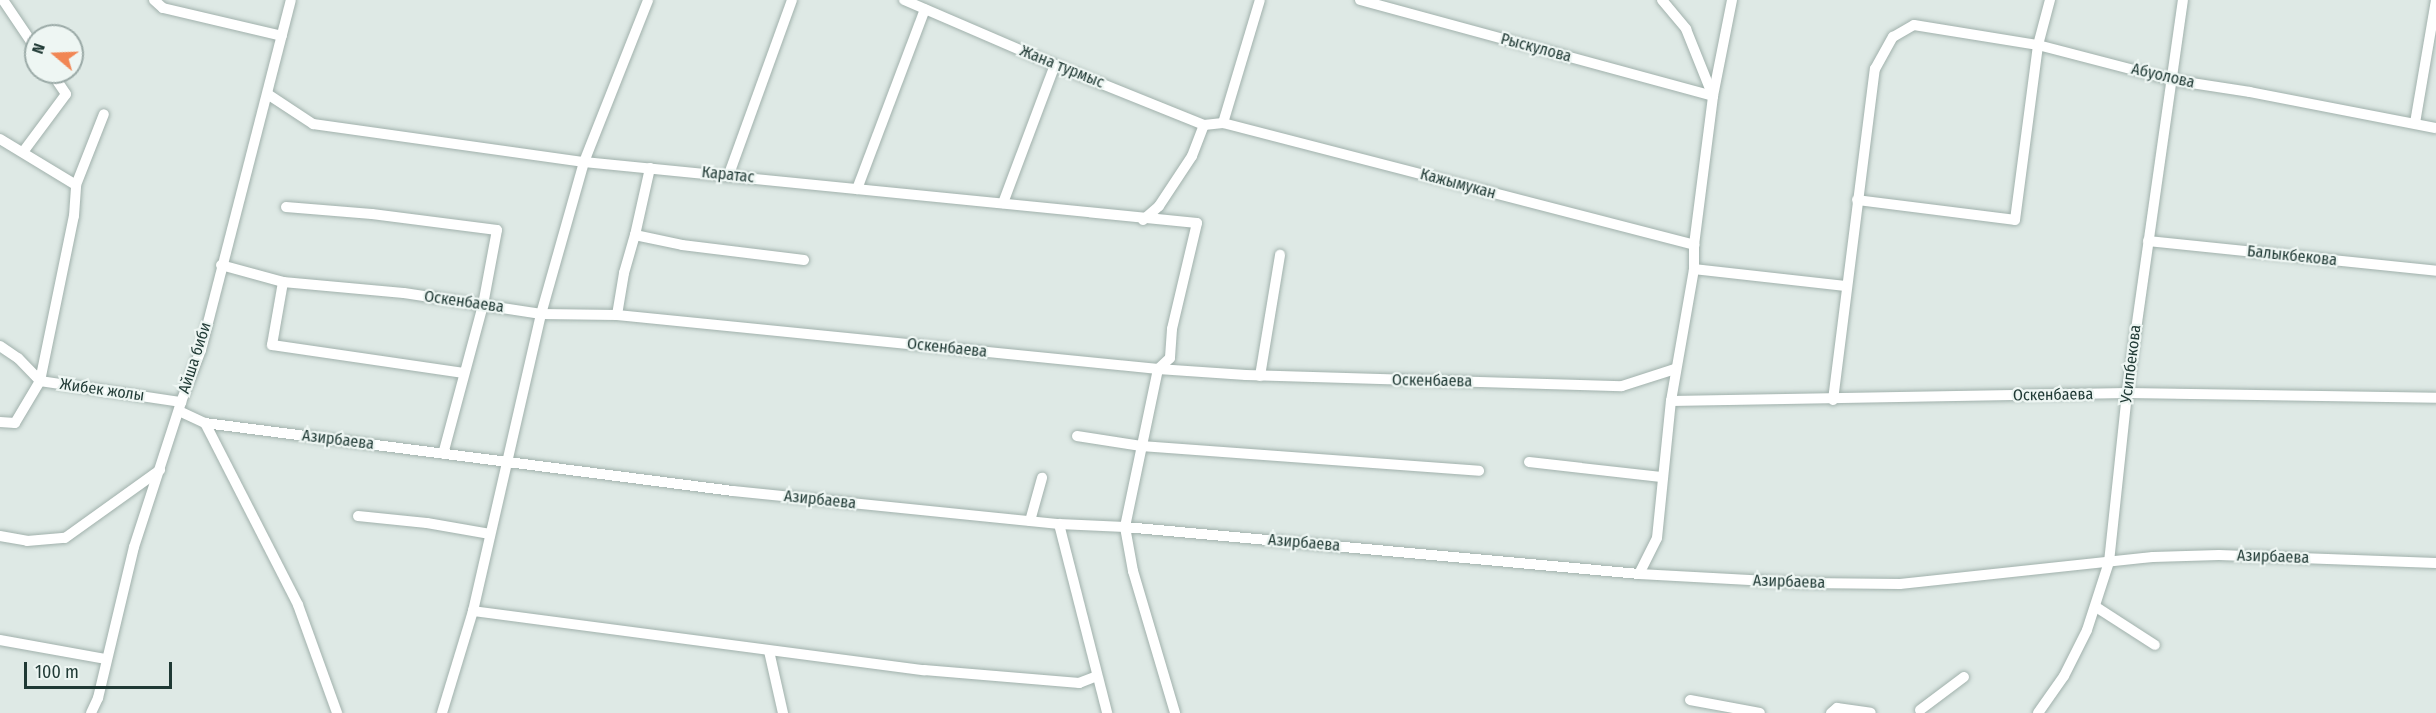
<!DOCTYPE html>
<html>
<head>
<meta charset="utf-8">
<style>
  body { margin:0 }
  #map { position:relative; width:2436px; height:713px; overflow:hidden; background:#dee9e5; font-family:"Fira Sans Condensed",sans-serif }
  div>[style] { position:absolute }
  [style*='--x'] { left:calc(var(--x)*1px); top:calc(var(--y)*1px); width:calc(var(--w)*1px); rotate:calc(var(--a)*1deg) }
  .roads { filter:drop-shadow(0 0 2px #a1b1ac) drop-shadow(0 0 2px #a1b1ac) }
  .street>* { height:10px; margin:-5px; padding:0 5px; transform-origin:5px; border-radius:5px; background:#fff }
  span { translate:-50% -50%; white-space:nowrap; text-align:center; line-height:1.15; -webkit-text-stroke:4.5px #eef6f3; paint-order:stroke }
  .street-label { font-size:16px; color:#1f3934 }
  .north { position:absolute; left:24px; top:24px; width:60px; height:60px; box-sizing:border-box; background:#eef6f3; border:2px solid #9baaa7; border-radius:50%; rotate:289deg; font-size:16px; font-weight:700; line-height:24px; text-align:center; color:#1f3934 }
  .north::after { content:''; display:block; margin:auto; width:21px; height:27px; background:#f18654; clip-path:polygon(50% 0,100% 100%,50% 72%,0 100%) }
  .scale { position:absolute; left:24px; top:662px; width:148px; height:27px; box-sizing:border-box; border:3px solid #1f3934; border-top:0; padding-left:8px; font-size:18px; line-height:21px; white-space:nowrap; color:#1f3934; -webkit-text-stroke:4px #eef6f3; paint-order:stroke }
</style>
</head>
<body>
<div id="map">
  <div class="roads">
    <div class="street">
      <div style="--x:3;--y:0;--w:59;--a:56"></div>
      <div style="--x:154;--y:0;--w:12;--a:42"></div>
      <div style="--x:163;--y:8;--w:122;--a:13.2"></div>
      <div style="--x:904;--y:0;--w:164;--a:23.3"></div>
      <div style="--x:1055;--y:65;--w:161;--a:21.9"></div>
      <div style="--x:1204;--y:125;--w:19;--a:-6"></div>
      <div style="--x:1223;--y:123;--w:487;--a:14.5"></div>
      <div style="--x:1360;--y:0;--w:366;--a:15.2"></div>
      <div style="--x:1662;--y:0;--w:38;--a:50"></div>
      <div style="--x:1686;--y:29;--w:72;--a:68.1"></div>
      <div style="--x:269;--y:95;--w:53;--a:33.4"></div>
      <div style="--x:313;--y:124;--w:274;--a:8"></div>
      <div style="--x:584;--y:162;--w:616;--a:5.68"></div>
      <div style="--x:1197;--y:223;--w:109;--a:103.3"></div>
      <div style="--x:1172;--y:329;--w:29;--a:94"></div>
      <div style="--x:1170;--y:358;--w:16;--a:137"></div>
      <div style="--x:1158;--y:369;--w:161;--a:101.8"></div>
      <div style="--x:1125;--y:527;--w:45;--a:79.7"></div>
      <div style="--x:1133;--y:571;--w:148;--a:73.5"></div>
      <div style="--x:1223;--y:123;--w:128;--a:-73.3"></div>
      <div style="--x:2415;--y:123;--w:125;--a:-80.3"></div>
      <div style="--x:0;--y:139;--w:89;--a:31.2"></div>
      <div style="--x:23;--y:152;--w:72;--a:-53.4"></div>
      <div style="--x:66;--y:94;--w:27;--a:-124"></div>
      <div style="--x:650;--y:168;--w:69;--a:102.6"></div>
      <div style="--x:635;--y:235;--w:48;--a:12"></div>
      <div style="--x:682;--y:245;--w:123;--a:7"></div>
      <div style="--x:729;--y:174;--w:185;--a:-70.1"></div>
      <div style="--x:857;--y:189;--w:192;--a:-69.3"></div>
      <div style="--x:1857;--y:200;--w:159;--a:7.2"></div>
      <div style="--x:2015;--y:220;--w:177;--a:-82.5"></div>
      <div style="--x:2038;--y:45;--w:47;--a:-75.1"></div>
      <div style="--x:1003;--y:203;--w:147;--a:-69.4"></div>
      <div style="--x:286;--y:207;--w:86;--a:4.7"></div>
      <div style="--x:372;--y:214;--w:126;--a:7.3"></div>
      <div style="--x:497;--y:230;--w:76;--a:100.6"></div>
      <div style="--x:483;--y:305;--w:154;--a:105"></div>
      <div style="--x:1143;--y:220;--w:21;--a:-41"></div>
      <div style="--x:1159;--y:206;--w:60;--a:-56.6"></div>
      <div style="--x:1192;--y:156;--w:33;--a:-69"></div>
      <div style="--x:2148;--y:241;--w:290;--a:5.9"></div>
      <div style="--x:221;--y:265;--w:64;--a:15.3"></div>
      <div style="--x:283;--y:282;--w:121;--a:5.2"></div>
      <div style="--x:404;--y:293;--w:139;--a:8.7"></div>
      <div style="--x:541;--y:314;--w:76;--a:0.8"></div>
      <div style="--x:617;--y:315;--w:544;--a:5.7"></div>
      <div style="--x:1158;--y:369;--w:88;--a:3.9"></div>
      <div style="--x:1246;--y:375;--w:376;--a:1.7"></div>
      <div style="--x:1622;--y:386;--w:56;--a:-17.8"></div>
      <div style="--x:1694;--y:269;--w:152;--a:6.4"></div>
      <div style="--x:283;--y:282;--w:64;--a:99.9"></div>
      <div style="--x:272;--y:345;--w:194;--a:8.3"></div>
      <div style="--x:617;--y:315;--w:43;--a:-80.5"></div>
      <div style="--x:624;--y:273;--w:40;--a:-74"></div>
      <div style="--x:0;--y:346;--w:22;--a:34"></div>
      <div style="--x:18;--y:358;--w:32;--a:46"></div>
      <div style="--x:40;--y:381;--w:143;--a:8.5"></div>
      <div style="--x:1260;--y:376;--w:123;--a:-80.6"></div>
      <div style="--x:1833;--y:400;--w:334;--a:-82.8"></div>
      <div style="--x:1875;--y:69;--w:37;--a:-61"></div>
      <div style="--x:1893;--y:37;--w:24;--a:-30"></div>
      <div style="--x:1914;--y:25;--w:126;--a:9.2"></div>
      <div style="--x:2038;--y:45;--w:138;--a:14.6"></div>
      <div style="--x:2172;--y:80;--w:79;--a:8.7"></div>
      <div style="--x:2250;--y:92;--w:189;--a:11"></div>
      <div style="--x:1671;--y:401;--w:456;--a:-1"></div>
      <div style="--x:2127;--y:393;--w:309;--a:0.9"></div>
      <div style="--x:179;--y:411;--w:29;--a:25"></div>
      <div style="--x:205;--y:423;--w:532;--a:7.34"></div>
      <div style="--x:733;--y:491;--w:328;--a:5.8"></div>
      <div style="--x:1059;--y:524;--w:66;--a:2.6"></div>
      <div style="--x:1125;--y:527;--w:516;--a:5.22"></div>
      <div style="--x:1639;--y:574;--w:166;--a:3.1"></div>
      <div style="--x:1805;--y:583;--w:95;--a:0.6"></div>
      <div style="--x:1900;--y:584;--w:254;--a:-6.1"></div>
      <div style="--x:2153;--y:557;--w:66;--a:-1.7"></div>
      <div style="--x:2219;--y:555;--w:217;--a:2.1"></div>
      <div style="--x:0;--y:422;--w:15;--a:4"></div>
      <div style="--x:15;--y:423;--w:49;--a:-59.2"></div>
      <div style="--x:40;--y:381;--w:168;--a:-78.4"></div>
      <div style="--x:74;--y:216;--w:31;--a:-86"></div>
      <div style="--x:76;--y:185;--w:76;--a:-68.5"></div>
      <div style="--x:205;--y:423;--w:204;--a:62.9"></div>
      <div style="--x:298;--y:605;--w:115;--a:70.1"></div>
      <div style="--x:1077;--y:436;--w:65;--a:8.9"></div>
      <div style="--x:1141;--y:446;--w:339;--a:4.2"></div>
      <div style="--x:1529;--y:462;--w:133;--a:6.5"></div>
      <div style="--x:358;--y:516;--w:69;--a:5.8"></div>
      <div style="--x:427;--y:523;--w:64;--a:9.9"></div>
      <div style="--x:1030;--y:521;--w:45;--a:-74.4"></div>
      <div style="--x:1059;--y:524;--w:195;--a:75.7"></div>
      <div style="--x:0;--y:536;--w:27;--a:10"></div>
      <div style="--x:27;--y:541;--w:38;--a:-5"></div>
      <div style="--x:65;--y:538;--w:117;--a:-35.6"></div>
      <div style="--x:1639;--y:574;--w:40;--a:-63.4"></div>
      <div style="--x:1657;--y:538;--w:138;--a:-84.2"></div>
      <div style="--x:1671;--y:401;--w:134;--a:-80.1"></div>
      <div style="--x:1694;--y:269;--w:24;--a:-90"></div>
      <div style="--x:1694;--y:245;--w:150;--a:-82.7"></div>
      <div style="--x:1713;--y:96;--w:98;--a:-78.8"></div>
      <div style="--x:2096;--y:607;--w:70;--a:32.8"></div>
      <div style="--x:473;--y:611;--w:455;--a:7.5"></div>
      <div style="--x:924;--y:670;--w:156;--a:4.8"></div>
      <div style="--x:1079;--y:683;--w:19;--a:-21"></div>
      <div style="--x:0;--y:640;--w:108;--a:10.2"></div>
      <div style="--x:769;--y:651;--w:64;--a:77.3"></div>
      <div style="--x:1690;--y:700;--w:71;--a:10.5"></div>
      <div style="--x:1920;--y:710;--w:55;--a:-36.9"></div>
      <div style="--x:91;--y:713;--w:17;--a:-65"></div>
      <div style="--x:98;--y:698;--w:155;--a:-76.6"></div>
      <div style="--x:134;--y:547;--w:152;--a:-72"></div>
      <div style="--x:181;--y:402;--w:56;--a:-69"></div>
      <div style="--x:201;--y:350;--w:361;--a:-75.6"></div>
      <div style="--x:442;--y:713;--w:107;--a:-73.1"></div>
      <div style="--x:473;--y:611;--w:305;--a:-77.1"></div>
      <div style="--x:541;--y:314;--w:158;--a:-74.2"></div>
      <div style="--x:584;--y:162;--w:174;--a:-68.4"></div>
      <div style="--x:1831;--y:713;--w:8;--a:-40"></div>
      <div style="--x:1837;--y:708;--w:34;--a:8"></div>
      <div style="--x:2038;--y:713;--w:45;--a:-54.9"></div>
      <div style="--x:2064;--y:676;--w:51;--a:-63.4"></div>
      <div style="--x:2087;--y:630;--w:71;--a:-72.1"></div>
      <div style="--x:2109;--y:562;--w:170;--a:-83.9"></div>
      <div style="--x:2127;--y:393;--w:397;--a:-81.9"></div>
    </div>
  </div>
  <div class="street-label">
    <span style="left:1536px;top:48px;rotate:15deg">Рыскулова</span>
    <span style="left:1062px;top:67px;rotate:22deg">Жана турмыс</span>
    <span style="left:2163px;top:76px;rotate:13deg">Абуолова</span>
    <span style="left:728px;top:175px;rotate:6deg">Каратас</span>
    <span style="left:1458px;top:184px;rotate:15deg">Кажымукан</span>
    <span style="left:2292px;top:256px;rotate:6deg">Балыкбекова</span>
    <span style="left:464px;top:302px;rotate:8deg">Оскенбаева</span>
    <span style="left:947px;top:348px;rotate:6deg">Оскенбаева</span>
    <span style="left:195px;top:358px;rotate:-72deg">Айша биби</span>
    <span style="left:2131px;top:364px;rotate:-83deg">Усипбекова</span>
    <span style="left:1432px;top:381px;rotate:1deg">Оскенбаева</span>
    <span style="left:102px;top:390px;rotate:8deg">Жибек жолы</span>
    <span style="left:2053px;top:395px;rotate:-1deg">Оскенбаева</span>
    <span style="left:338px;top:440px;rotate:7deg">Азирбаева</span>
    <span style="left:820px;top:500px;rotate:6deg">Азирбаева</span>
    <span style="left:1304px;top:543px;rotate:5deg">Азирбаева</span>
    <span style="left:2273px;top:557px;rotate:2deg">Азирбаева</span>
    <span style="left:1789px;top:582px;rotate:2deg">Азирбаева</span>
  </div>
  <div class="north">N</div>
  <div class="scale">100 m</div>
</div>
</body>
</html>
